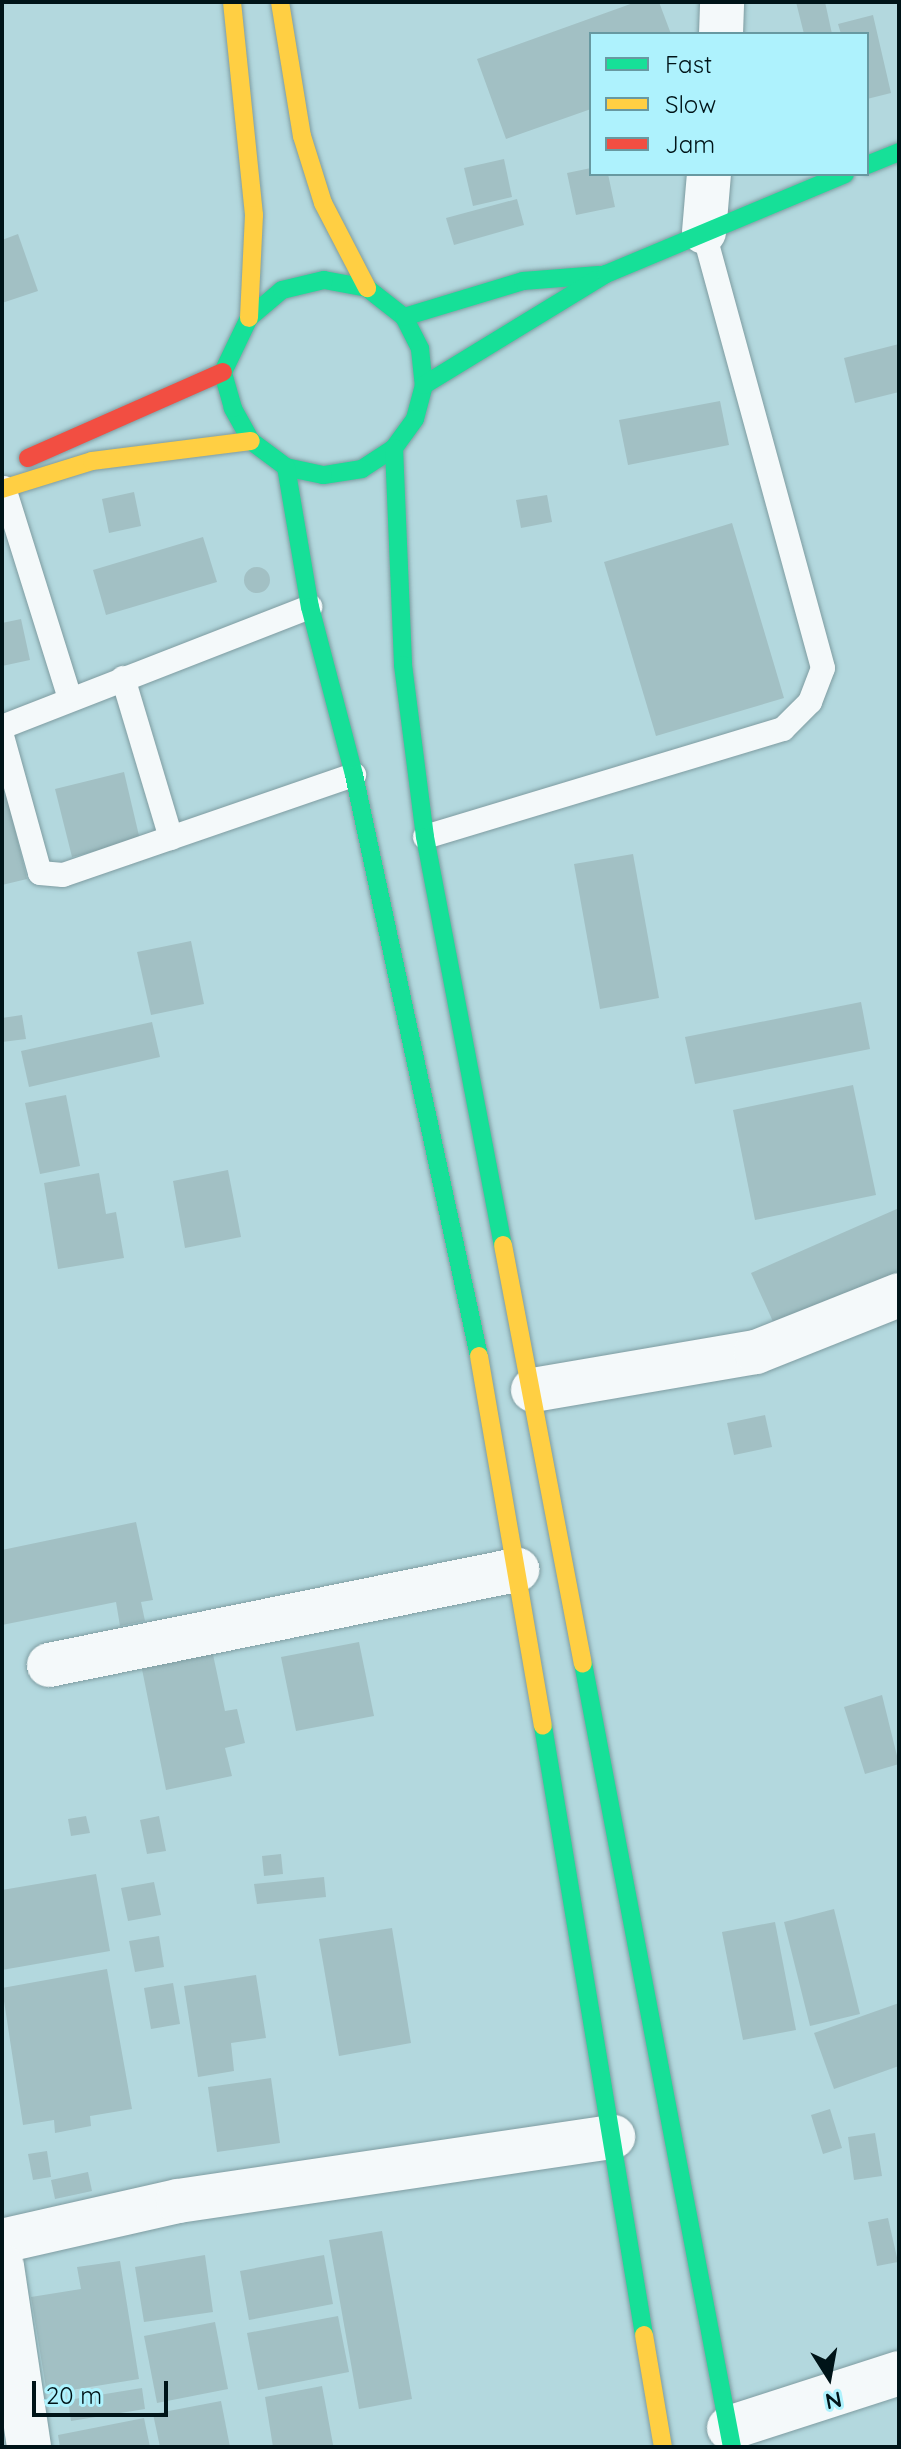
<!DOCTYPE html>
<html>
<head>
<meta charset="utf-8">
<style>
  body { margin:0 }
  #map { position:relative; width:901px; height:2449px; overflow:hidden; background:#b3d8de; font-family:Quicksand,sans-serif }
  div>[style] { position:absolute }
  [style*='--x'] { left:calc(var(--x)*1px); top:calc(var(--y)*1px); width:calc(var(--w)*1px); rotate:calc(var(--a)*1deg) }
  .building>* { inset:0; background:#a2c0c4 }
  .round { border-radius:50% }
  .roads { filter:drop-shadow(0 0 2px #7e9ca1) drop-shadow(0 0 2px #7e9ca1) }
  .lane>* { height:24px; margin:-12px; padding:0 12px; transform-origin:12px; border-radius:12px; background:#f4f9fa }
  .street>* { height:44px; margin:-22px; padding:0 22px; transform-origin:22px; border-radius:22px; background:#f4f9fa }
  .fast>* { height:18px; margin:-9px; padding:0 9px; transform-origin:9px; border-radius:9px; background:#16e098 }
  .slow>* { height:18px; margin:-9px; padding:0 9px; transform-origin:9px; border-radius:9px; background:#ffcf43 }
  .jam>* { height:18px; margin:-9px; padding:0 9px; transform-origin:9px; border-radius:9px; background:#f24e42 }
  span { translate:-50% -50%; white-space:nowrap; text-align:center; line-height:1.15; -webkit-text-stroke:7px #aef2fd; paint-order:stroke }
  .frame { position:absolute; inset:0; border:4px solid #001418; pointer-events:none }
  .legend { position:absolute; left:589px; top:32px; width:280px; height:144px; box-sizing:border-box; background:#aef2fd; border:2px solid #6899a1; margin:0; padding:10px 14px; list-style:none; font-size:24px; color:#001418 }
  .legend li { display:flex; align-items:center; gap:16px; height:40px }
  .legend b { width:40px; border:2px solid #6899a1 }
  .north { position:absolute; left:789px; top:2337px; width:80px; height:80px; -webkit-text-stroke:6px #aef2fd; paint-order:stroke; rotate:169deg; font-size:22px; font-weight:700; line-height:32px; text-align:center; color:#001418 }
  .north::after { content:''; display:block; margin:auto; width:28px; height:36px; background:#001418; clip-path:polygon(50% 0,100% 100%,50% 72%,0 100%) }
  .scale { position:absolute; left:32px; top:2381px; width:136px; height:36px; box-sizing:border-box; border:4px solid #001418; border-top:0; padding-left:10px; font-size:24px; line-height:28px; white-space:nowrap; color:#001418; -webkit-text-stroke:6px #aef2fd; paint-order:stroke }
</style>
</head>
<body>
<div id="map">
  <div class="building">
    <div style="clip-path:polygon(636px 2px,659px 2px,671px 34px,591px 34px,591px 109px,506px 139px,477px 59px)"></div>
    <div style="clip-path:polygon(796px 2px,825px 2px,832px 34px,804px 34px)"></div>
    <div style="clip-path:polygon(873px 15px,891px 93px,867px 99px,867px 34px,841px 34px,838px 24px)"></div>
    <div style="clip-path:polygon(504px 159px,512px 197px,473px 206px,464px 168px)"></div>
    <div style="clip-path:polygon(591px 168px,591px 174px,608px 174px,615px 207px,576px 215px,567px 173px)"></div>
    <div style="clip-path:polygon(517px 199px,524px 225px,454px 245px,446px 218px)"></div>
    <div style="clip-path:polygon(18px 234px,38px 291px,2px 303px,2px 240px)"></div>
    <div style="clip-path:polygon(899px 344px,899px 392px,855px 403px,844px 358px)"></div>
    <div style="clip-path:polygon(720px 401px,729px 445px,628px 465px,619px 420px)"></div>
    <div style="clip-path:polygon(134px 492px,141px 526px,109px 533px,102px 499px)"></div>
    <div style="clip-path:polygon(547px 495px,552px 522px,521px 528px,516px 500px)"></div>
    <div style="clip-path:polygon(732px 523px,784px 698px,656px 736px,604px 562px)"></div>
    <div style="clip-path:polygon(203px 537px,217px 582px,106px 615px,93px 570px)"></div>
    <div class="round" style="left:244px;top:567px;width:26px;height:26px"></div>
    <div style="clip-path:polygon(21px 619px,30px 660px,2px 666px,2px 623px)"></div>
    <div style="clip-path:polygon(124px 772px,140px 840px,72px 857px,55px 789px)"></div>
    <div style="clip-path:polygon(2px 776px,27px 879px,2px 885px)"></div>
    <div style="clip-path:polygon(633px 854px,659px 998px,600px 1009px,574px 864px)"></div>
    <div style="clip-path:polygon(191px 941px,204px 1004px,151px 1015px,137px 952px)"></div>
    <div style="clip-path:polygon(861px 1002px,870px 1049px,695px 1084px,685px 1037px)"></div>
    <div style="clip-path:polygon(22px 1015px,26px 1039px,2px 1042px,2px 1018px)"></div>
    <div style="clip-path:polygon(152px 1022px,160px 1057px,29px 1087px,21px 1051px)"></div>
    <div style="clip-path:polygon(853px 1085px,876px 1195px,755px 1220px,733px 1110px)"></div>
    <div style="clip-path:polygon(66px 1095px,80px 1166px,40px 1174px,25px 1103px)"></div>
    <div style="clip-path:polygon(228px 1170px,241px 1237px,185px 1248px,173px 1181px)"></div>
    <div style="clip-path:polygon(99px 1173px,106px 1214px,116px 1212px,124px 1258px,58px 1269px,44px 1183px)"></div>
    <div style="clip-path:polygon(899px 1208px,899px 1271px,775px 1326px,751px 1273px)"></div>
    <div style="clip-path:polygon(765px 1415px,772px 1447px,734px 1455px,727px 1423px)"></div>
    <div style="clip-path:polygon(136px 1522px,153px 1600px,141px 1602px,145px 1621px,120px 1626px,116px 1602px,2px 1625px,2px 1550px)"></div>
    <div style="clip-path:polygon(359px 1642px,374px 1716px,296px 1731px,281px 1657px)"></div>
    <div style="clip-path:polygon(211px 1645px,225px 1711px,237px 1709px,245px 1743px,225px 1748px,232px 1776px,166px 1790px,140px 1659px)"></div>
    <div style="clip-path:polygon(882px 1695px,899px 1764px,865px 1774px,844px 1707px)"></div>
    <div style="clip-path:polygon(86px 1816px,90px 1833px,71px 1836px,68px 1819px)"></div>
    <div style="clip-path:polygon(159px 1816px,166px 1851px,147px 1854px,140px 1820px)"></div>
    <div style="clip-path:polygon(281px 1854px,283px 1874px,264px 1876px,262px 1856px)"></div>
    <div style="clip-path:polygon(96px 1874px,110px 1951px,2px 1970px,2px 1890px)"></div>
    <div style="clip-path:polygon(324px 1877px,326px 1897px,257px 1904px,254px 1884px)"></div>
    <div style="clip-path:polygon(154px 1882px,161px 1915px,128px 1921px,121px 1888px)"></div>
    <div style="clip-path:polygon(834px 1909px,860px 2014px,810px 2026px,784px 1922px)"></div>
    <div style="clip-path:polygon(775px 1922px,796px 2030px,743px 2040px,722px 1932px)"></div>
    <div style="clip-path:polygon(392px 1928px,411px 2043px,339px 2056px,319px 1939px)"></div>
    <div style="clip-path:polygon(159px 1936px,164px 1967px,135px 1972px,129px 1941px)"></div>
    <div style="clip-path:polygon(107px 1969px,132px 2109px,90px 2116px,91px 2126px,55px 2133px,54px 2120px,23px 2125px,2px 1988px)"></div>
    <div style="clip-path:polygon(256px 1975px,266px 2038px,231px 2043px,234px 2071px,198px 2077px,184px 1986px)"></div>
    <div style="clip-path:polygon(173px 1983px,180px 2024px,151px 2029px,144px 1988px)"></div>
    <div style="clip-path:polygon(899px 2003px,899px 2066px,834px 2089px,814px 2033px)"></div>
    <div style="clip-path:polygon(271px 2078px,280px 2143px,217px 2152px,208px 2087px)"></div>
    <div style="clip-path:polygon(830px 2109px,842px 2148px,823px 2154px,811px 2115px)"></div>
    <div style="clip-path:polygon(875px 2133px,882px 2176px,854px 2180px,848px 2137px)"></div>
    <div style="clip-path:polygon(47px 2151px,51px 2177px,33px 2180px,28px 2154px)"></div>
    <div style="clip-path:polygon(88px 2172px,92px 2191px,55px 2199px,51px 2180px)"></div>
    <div style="clip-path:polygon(888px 2218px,898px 2262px,877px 2266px,868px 2222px)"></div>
    <div style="clip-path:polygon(382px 2231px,412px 2399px,359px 2409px,329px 2240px)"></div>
    <div style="clip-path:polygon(205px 2255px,213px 2312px,144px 2322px,135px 2267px)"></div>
    <div style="clip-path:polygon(324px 2255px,333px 2304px,249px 2320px,240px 2271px)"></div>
    <div style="clip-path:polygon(120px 2261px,139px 2379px,47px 2394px,31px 2297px,81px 2289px,77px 2267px)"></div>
    <div style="clip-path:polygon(338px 2316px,349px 2372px,258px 2390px,247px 2333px)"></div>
    <div style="clip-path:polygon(215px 2322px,228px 2389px,157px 2403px,144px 2336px)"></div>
    <div style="clip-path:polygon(322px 2386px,333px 2445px,273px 2447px,265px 2397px)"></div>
    <div style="clip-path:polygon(142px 2388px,145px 2409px,71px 2421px,68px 2400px)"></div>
    <div style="clip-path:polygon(221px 2401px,230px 2447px,160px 2447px,153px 2414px)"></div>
    <div style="clip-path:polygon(144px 2418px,150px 2447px,60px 2447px,58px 2435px)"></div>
  </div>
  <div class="roads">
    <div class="lane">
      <div style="--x:4;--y:488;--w:220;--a:72.6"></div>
      <div style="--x:123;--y:678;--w:167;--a:73.3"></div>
      <div style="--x:2;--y:727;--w:331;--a:-21.3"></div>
      <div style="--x:2;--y:736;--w:142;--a:74.5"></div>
      <div style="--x:40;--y:873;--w:23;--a:5"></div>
      <div style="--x:63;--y:875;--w:308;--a:-19"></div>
      <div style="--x:425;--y:837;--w:374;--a:-16.8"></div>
      <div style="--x:783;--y:729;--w:38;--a:-45"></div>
      <div style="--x:810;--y:702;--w:36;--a:-69"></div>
      <div style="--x:823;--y:668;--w:452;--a:-105.3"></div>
    </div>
    <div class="street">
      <div style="--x:721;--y:34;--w:32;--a:-88"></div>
      <div style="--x:704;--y:232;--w:58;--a:-85.1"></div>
      <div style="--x:533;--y:1390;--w:226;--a:-9.7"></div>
      <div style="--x:756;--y:1352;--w:154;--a:-21.7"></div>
      <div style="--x:49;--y:1665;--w:478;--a:-11.5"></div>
      <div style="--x:2;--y:2241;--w:180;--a:-12.8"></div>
      <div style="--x:178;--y:2201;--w:440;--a:-8.4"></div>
      <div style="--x:2;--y:2266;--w:183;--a:81.5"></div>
      <div style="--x:729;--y:2428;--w:179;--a:-17.9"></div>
    </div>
    <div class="fast">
      <div style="--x:867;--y:165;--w:35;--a:-22"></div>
      <div style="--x:324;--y:280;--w:44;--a:10.5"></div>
      <div style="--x:367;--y:288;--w:47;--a:38.1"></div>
      <div style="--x:404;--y:317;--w:36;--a:63"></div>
      <div style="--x:420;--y:349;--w:36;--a:84"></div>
      <div style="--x:424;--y:385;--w:35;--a:105"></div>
      <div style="--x:415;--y:419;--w:36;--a:126"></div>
      <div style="--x:394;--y:448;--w:38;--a:147"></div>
      <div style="--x:362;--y:469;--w:39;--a:171"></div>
      <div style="--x:323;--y:475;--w:38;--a:-168"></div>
      <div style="--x:286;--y:467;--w:44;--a:-143.4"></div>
      <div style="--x:251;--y:441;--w:38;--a:-119"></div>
      <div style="--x:233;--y:408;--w:37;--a:-106"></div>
      <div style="--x:223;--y:372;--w:60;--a:-64.3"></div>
      <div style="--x:249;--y:318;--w:43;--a:-40.3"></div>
      <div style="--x:282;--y:290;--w:43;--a:-13.4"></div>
      <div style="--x:404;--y:317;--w:124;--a:-16.8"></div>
      <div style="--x:523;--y:281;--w:76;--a:-4.5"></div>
      <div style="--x:424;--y:385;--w:213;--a:-31.4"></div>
      <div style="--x:606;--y:274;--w:259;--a:-22.7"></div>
      <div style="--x:394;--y:448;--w:217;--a:87.6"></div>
      <div style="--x:403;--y:665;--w:173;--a:82.7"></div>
      <div style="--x:425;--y:837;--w:415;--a:79.2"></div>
      <div style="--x:286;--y:467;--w:142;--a:80.3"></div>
      <div style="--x:310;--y:607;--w:174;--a:75.3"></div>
      <div style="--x:354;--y:775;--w:594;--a:77.86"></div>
      <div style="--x:583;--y:1663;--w:798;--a:79.24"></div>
      <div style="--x:543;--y:1726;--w:617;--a:80.58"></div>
    </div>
    <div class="slow">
      <div style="--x:232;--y:2;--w:214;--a:84.1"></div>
      <div style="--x:254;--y:215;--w:103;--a:92.8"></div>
      <div style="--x:280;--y:2;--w:136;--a:80.7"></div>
      <div style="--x:302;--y:136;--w:70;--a:72.6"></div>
      <div style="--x:323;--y:203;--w:96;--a:62.6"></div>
      <div style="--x:2;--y:489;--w:94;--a:-17.3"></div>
      <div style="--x:92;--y:461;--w:160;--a:-7.2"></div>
      <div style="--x:503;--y:1245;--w:426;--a:79.2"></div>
      <div style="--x:479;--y:1356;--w:375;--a:80.2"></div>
      <div style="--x:644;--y:2335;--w:114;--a:80.4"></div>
    </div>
    <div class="jam">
      <div style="--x:28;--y:458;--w:213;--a:-23.8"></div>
    </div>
  </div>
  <div class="frame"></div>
  <ul class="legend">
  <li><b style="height:10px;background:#16e098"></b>Fast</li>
  <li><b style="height:10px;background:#ffcf43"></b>Slow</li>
  <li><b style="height:10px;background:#f24e42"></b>Jam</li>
  </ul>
  <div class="north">N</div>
  <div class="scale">20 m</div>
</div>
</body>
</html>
